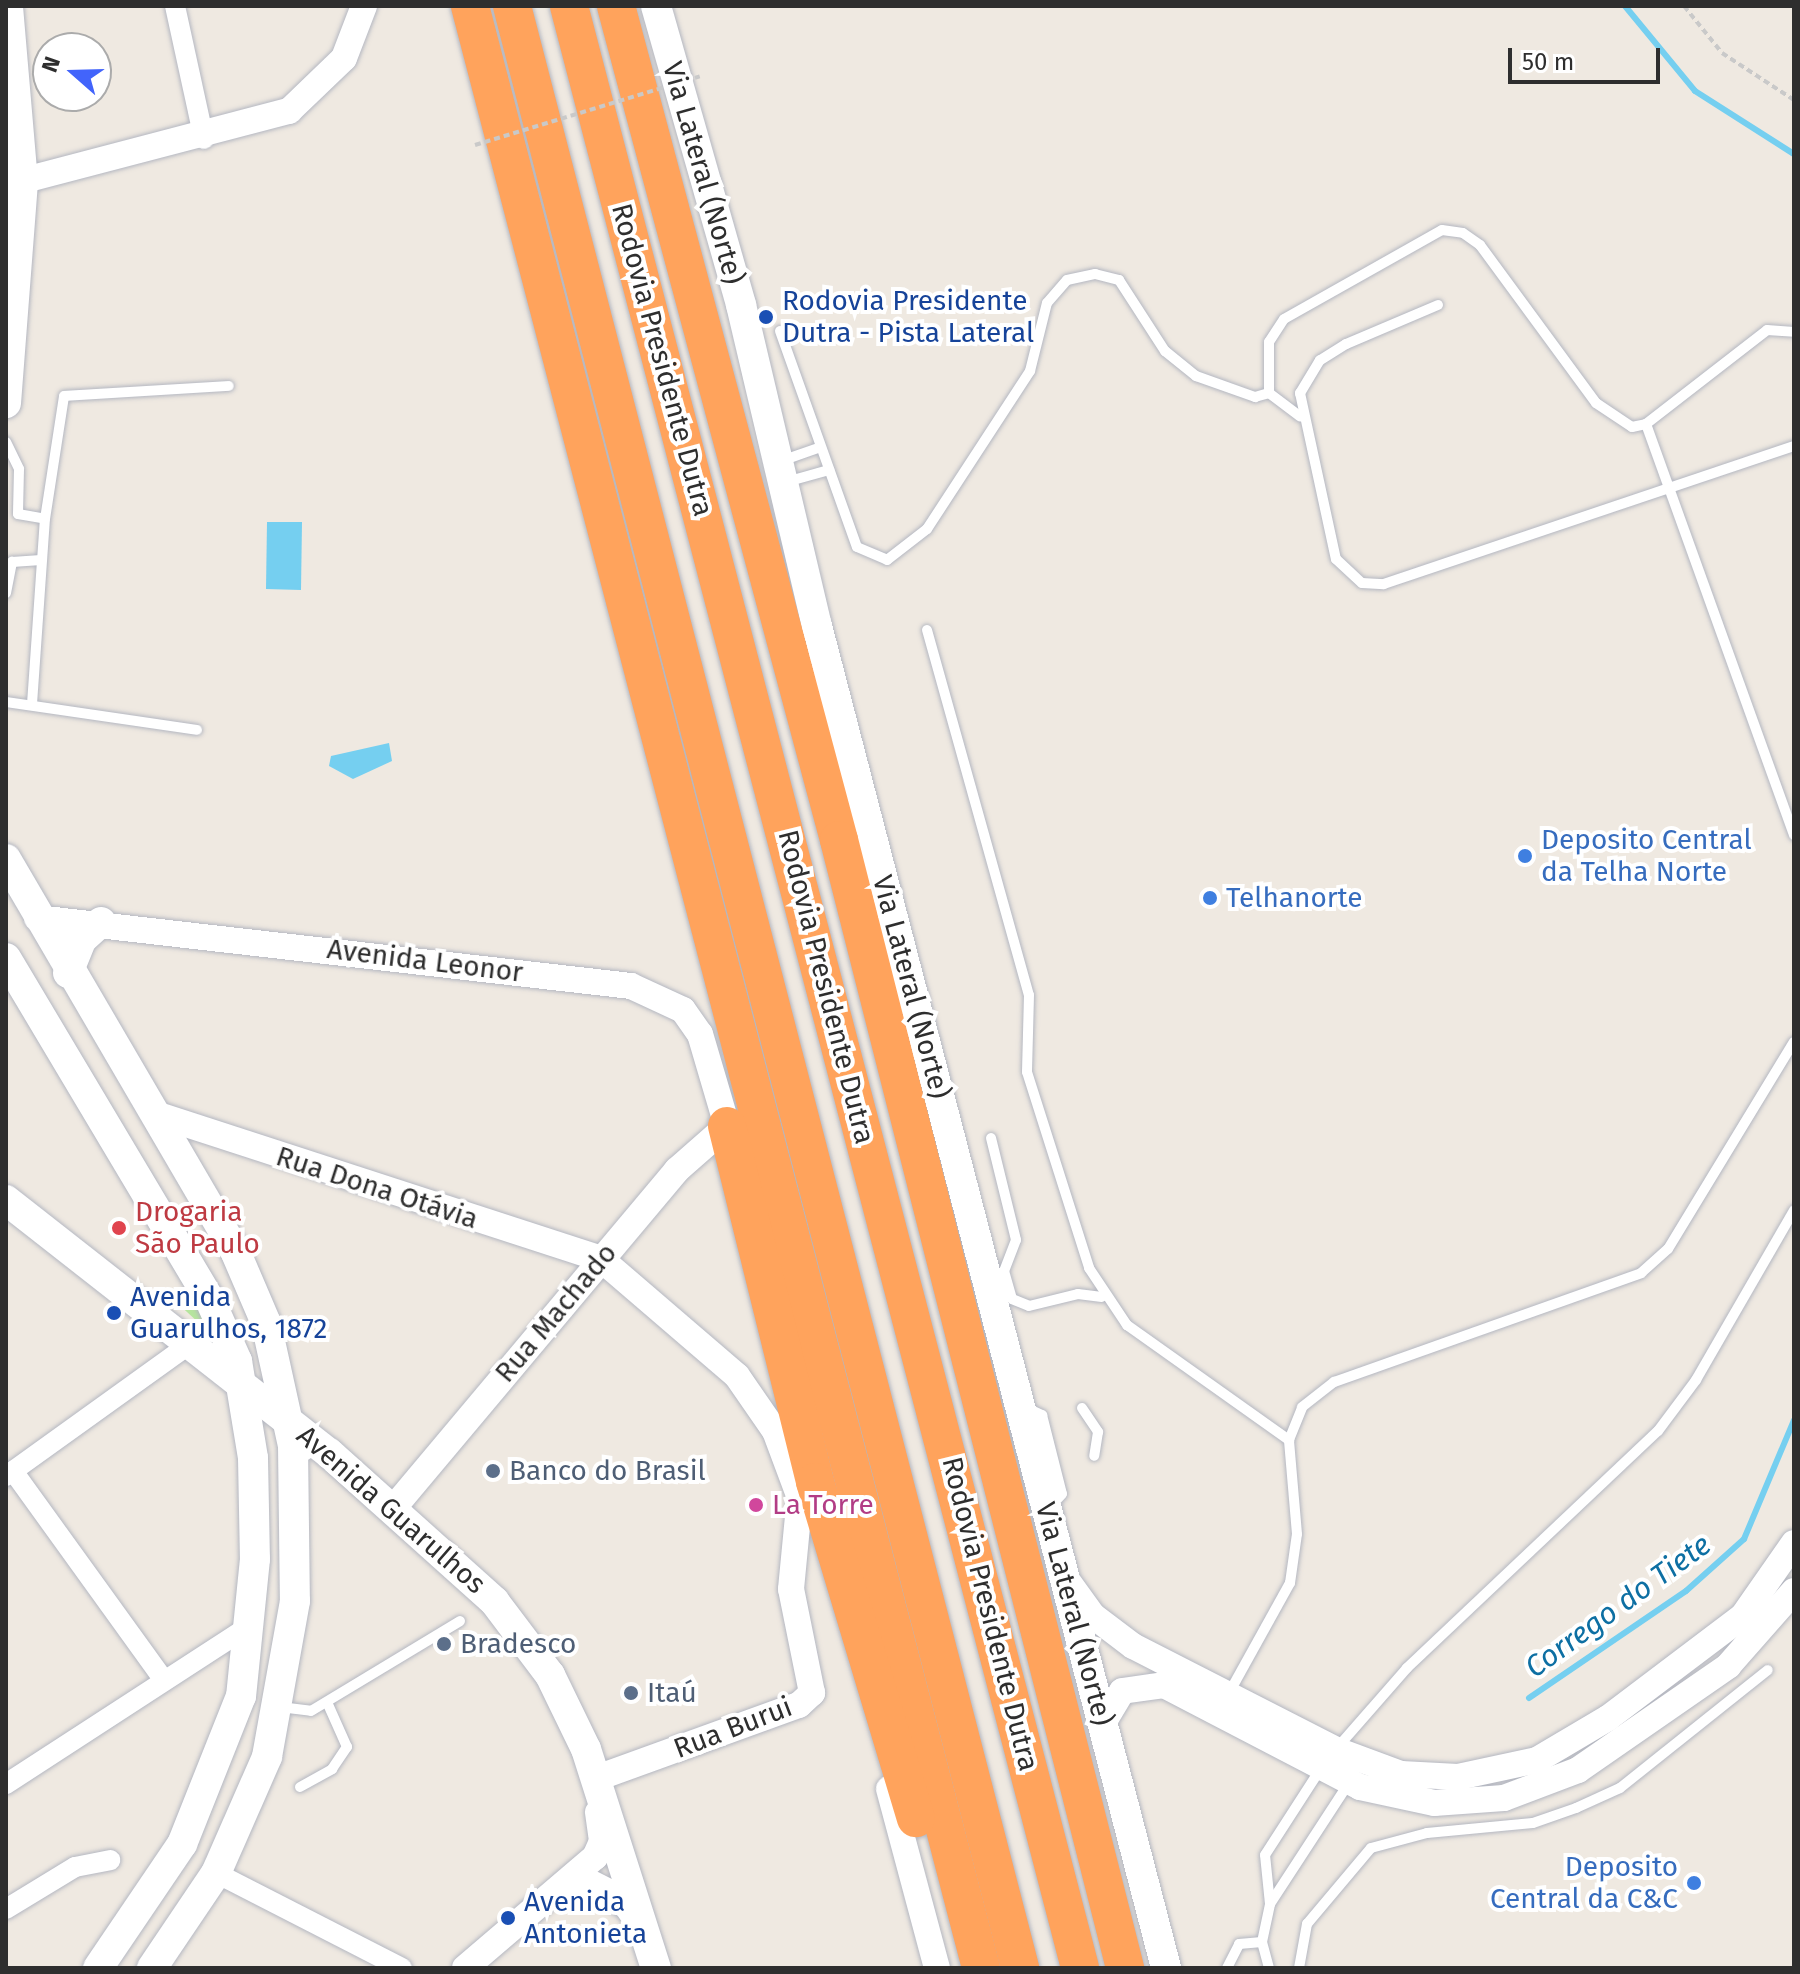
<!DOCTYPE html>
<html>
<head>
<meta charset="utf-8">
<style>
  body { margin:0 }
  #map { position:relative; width:1800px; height:1974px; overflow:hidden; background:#efe9e1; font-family:"Fira Sans",sans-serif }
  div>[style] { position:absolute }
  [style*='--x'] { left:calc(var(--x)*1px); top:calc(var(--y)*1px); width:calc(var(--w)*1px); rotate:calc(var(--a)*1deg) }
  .green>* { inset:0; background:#b6e59e }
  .water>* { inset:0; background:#75cff0 }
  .stream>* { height:6px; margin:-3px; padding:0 3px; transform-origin:3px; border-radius:3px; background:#75cff0 }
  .path>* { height:4px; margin-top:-2px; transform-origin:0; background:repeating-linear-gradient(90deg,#c9c9c9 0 6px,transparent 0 10px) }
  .roads { filter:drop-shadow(0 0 2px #b4b7c1) drop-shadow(0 0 2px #b4b7c1) }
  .service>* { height:10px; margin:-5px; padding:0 5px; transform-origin:5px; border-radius:5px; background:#fff }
  .minor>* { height:20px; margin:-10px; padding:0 10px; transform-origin:10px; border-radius:10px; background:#fff }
  .tertiary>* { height:26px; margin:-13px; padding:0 13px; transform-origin:13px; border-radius:13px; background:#fff }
  .secondary>* { height:30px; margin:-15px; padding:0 15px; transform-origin:15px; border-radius:15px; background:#fff }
  .motorway>* { height:38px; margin:-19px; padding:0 19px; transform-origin:19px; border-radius:19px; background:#ffa35c }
  .path-bridge>* { height:4px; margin-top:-2px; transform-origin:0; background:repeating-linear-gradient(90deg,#c9c9c9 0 6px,transparent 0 10px) }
  .dots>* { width:22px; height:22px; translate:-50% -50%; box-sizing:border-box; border:4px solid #fff; border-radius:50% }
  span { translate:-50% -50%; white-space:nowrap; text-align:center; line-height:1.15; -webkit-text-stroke:8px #fff; paint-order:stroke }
  .street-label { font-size:28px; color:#2e2e2e }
  .transit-label { font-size:28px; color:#164399 }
  .left { translate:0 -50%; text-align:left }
  .shop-label { font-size:28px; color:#366cbe }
  .right { translate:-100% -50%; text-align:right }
  .health-label { font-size:28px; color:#be3a42 }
  .service-label { font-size:28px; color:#4e5e75 }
  .hotel-label { font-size:28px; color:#b23c85 }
  .water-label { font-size:30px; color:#0d6fa3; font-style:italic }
  .frame { position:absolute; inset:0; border:8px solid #2e2e2e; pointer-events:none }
  .north { position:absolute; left:32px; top:32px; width:80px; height:80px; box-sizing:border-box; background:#fff; border:2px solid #ababab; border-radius:50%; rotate:290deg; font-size:22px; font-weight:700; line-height:32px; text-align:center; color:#2e2e2e }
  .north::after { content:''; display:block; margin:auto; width:28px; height:36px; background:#4264fb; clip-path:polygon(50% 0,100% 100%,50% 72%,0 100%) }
  .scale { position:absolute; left:1508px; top:48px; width:152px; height:36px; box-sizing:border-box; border:4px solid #2e2e2e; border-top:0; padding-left:10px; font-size:24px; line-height:28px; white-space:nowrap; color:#2e2e2e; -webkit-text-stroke:6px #fff; paint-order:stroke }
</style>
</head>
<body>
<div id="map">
  <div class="green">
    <div style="clip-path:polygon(186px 1289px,215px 1332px,212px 1335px,175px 1301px)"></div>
  </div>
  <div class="water">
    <div style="clip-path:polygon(267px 522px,302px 522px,301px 590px,266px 589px)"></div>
    <div style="clip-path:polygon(389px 743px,392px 761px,353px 779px,329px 766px,331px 756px)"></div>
  </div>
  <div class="stream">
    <div style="--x:1625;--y:6;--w:110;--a:50.5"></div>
    <div style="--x:1695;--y:91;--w:117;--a:32.5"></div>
    <div style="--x:1529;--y:1698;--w:190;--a:-34.3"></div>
    <div style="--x:1686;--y:1591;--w:78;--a:-41.9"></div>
    <div style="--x:1744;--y:1539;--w:129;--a:-67.2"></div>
  </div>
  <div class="path">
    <div style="--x:1684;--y:6;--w:60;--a:51"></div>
    <div style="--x:1722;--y:53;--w:86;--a:33.1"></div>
  </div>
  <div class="roads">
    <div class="service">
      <div style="--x:1438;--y:305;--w:100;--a:157"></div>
      <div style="--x:1346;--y:344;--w:31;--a:148"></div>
      <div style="--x:1320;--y:360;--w:39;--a:121"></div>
      <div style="--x:1300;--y:393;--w:170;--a:77.8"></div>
      <div style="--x:1336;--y:559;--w:35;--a:43"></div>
      <div style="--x:1362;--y:583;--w:22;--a:3"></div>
      <div style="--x:1384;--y:584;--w:433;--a:-18.6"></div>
      <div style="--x:780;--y:331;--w:229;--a:70.4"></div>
      <div style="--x:857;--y:547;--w:33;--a:23"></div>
      <div style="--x:887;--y:560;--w:51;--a:-37.8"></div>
      <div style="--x:927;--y:529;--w:189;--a:-56.9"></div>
      <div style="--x:1030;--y:371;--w:70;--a:-76"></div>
      <div style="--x:1047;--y:303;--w:30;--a:-49"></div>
      <div style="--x:1067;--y:280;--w:29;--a:-12"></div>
      <div style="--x:1095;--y:274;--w:25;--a:14"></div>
      <div style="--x:1119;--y:280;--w:85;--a:57.1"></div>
      <div style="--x:1165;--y:351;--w:40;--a:39"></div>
      <div style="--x:1196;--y:376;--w:63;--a:19.6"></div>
      <div style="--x:1255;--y:397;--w:15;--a:-16"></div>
      <div style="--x:1269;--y:393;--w:51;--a:-90"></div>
      <div style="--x:1269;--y:342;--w:27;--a:-57"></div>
      <div style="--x:1284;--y:319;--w:181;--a:-29.4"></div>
      <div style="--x:1442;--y:230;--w:21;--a:8"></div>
      <div style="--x:1463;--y:233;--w:21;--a:35"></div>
      <div style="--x:1480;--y:245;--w:196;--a:53.7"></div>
      <div style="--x:1596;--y:403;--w:43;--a:33.7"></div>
      <div style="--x:1632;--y:427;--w:14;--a:-12"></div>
      <div style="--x:1646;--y:424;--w:153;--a:-37.8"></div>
      <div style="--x:1767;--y:330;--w:27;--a:4"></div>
      <div style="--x:1269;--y:393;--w:39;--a:37"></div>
      <div style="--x:1646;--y:424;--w:437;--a:70.2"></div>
      <div style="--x:6;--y:442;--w:30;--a:64"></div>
      <div style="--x:19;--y:469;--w:45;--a:91.3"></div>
      <div style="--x:18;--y:514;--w:27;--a:10"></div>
      <div style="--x:781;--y:461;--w:42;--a:-19.3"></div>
      <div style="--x:786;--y:482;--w:45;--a:-15.6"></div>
      <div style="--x:6;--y:593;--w:32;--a:-79"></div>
      <div style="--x:12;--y:562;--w:29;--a:-4"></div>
      <div style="--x:927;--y:630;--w:379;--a:74.4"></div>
      <div style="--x:1029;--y:995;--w:77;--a:91.5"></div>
      <div style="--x:1027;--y:1072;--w:206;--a:72.4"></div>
      <div style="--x:1089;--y:1268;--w:69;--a:56.3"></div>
      <div style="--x:1127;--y:1325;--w:199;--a:35.4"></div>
      <div style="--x:6;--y:702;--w:193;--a:8.3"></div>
      <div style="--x:32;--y:704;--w:185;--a:-86"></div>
      <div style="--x:45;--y:519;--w:124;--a:-81.2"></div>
      <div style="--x:64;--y:396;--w:165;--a:-3.5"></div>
      <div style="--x:991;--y:1138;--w:105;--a:76.2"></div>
      <div style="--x:1016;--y:1240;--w:33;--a:111"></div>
      <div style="--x:1004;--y:1271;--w:29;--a:74"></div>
      <div style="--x:1012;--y:1299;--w:18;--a:22"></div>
      <div style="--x:1029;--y:1306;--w:50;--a:-13.8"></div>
      <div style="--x:1078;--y:1294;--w:24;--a:7"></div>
      <div style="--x:1027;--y:1408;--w:17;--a:25"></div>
      <div style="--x:1042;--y:1415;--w:81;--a:75.8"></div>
      <div style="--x:1062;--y:1494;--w:18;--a:133"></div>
      <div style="--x:1082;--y:1408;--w:29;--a:56"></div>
      <div style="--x:1098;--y:1432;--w:24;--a:99"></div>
      <div style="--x:1229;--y:1693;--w:126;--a:-61"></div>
      <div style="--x:1290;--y:1583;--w:49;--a:-81.9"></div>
      <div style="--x:1297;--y:1534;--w:94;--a:-94.9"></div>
      <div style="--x:1289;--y:1440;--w:35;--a:-68"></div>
      <div style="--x:1302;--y:1407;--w:41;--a:-38"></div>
      <div style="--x:1334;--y:1382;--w:326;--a:-19.5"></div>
      <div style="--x:1641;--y:1273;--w:36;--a:-42"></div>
      <div style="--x:1668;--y:1249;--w:242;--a:-58.7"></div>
      <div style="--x:280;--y:1707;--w:31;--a:7"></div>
      <div style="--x:311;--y:1711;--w:174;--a:-31.1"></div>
      <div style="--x:1337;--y:1748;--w:106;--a:-48.8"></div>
      <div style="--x:1407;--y:1668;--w:345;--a:-43.4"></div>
      <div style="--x:1658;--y:1431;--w:64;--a:-53.3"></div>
      <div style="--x:1696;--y:1380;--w:196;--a:-60"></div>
      <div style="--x:300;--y:1787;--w:37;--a:-29"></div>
      <div style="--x:332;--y:1769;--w:27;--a:-56"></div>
      <div style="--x:347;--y:1747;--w:49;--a:-114"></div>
      <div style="--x:1270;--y:1904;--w:49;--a:-95.8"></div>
      <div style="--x:1265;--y:1855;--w:103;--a:-57.2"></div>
      <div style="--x:1227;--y:1968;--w:27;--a:-63"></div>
      <div style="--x:1239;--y:1944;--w:23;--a:-5"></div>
      <div style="--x:1269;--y:1968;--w:27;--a:-105"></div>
      <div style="--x:1262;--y:1942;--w:39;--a:-78"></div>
      <div style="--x:1270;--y:1904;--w:145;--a:-56.9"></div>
      <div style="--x:1299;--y:1968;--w:45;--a:-79.7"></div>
      <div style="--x:1307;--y:1924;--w:99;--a:-49.9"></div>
      <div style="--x:1371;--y:1848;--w:58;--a:-15"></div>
      <div style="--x:1427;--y:1833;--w:106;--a:-5.4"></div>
      <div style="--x:1533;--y:1823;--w:46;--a:-19.2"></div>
      <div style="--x:1576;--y:1808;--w:48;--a:-24.4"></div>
      <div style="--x:1620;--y:1788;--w:189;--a:-38.6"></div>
    </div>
    <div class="minor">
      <div style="--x:175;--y:6;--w:136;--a:77.7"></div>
      <div style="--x:13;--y:1471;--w:253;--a:54.2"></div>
      <div style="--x:6;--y:1476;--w:223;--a:-35.7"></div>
      <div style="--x:6;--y:1784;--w:293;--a:-33"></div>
      <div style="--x:216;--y:1873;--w:209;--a:27.1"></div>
      <div style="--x:6;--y:1909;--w:81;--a:-31.3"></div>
      <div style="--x:75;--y:1867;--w:36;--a:-11"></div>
    </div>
    <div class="tertiary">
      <div style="--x:6;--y:185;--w:293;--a:-14.7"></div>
      <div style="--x:289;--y:111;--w:76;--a:-43.9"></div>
      <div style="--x:344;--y:58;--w:56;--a:-69"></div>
      <div style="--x:37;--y:918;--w:598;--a:6.53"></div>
      <div style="--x:631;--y:986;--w:57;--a:24.8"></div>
      <div style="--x:683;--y:1010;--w:29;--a:55"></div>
      <div style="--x:700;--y:1034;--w:96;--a:73.6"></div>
      <div style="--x:727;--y:1126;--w:67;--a:138.7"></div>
      <div style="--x:677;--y:1170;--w:442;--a:130"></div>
      <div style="--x:155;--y:1114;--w:469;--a:18"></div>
      <div style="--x:601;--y:1259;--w:179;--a:40.7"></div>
      <div style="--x:737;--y:1376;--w:67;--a:55.4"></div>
      <div style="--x:775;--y:1431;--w:89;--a:69.5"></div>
      <div style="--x:1069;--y:1583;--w:39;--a:54"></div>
      <div style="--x:1092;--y:1615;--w:51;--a:37.1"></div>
      <div style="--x:1133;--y:1646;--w:228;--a:27.1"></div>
      <div style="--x:1336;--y:1750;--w:69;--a:20.3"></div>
      <div style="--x:1401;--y:1774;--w:57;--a:3"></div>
      <div style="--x:1458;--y:1777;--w:81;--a:-12.1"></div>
      <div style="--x:1537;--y:1760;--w:82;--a:-30.6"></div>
      <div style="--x:1608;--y:1718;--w:169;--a:-37.1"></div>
      <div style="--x:1743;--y:1616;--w:89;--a:-55.1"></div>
      <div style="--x:1103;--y:1723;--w:37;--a:-59"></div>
      <div style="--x:1122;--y:1691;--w:42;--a:-8.1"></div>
      <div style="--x:1164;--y:1685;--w:221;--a:27.5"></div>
      <div style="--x:1360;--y:1787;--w:76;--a:12.2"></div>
      <div style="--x:1434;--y:1803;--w:70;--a:-4.1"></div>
      <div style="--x:1504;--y:1798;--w:79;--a:-20.7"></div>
      <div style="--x:1578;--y:1770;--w:183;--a:-34.7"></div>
      <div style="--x:1728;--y:1666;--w:100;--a:-48.7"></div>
      <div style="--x:597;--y:1778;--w:215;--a:-19.9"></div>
      <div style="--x:799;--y:1705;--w:18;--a:-43"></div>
      <div style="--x:812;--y:1693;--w:106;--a:-101.4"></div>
      <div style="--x:791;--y:1589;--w:93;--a:-84.5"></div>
      <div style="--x:889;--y:1789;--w:185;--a:75"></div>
      <div style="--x:465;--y:1968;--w:171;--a:-40.5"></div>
      <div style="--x:595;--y:1857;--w:17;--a:-66"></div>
      <div style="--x:602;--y:1841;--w:29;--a:-98"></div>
    </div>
    <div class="secondary">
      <div style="--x:656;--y:6;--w:311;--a:74.1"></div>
      <div style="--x:741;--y:305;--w:330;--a:76.7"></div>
      <div style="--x:817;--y:626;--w:1387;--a:75.42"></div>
      <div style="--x:6;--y:403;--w:222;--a:-85.6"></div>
      <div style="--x:23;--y:182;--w:177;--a:-94.9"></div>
      <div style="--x:6;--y:859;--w:456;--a:59.7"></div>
      <div style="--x:236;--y:1253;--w:76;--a:66.8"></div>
      <div style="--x:266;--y:1323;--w:126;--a:77.6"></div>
      <div style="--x:293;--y:1446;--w:155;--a:89.3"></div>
      <div style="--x:295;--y:1601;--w:158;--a:100.2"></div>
      <div style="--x:267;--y:1757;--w:127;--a:113.7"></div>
      <div style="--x:216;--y:1873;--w:115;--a:124"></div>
      <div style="--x:6;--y:958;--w:398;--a:59.2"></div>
      <div style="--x:210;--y:1300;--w:67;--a:66.1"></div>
      <div style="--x:237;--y:1361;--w:98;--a:80.6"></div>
      <div style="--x:253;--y:1458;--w:101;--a:88.9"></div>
      <div style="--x:255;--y:1559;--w:138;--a:95.8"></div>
      <div style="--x:241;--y:1696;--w:159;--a:111.7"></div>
      <div style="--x:182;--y:1844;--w:150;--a:124.1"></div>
      <div style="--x:68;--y:973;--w:35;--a:-68"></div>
      <div style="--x:81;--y:940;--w:27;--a:-42"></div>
      <div style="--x:6;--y:1200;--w:410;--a:38.1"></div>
      <div style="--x:329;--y:1453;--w:222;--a:41.9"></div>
      <div style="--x:494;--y:1601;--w:93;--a:52.9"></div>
      <div style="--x:550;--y:1675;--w:82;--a:64.1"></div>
      <div style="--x:586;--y:1749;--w:230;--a:72.3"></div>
      <div style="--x:577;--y:1878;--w:57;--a:27"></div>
      <div style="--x:628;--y:1904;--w:23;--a:56"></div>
    </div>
    <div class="motorway">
      <div style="--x:470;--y:6;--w:2027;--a:75.4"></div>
      <div style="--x:512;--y:6;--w:2027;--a:75.48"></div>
      <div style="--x:569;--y:6;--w:2027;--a:75.4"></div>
      <div style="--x:616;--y:6;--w:863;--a:75.03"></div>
      <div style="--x:839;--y:840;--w:1164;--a:75.77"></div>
      <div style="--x:727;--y:1126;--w:367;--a:76.1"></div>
      <div style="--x:815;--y:1482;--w:351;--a:73.3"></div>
    </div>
  </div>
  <div class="path-bridge">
    <div style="--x:475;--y:145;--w:235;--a:-17"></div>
  </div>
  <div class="dots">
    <div style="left:766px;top:317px;background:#1a4fb4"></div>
    <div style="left:1525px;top:856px;background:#3f7fe0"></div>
    <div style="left:1210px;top:898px;background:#3f7fe0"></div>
    <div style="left:119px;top:1228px;background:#e0444e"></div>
    <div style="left:114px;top:1313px;background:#1a4fb4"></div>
    <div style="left:493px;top:1471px;background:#5c6f8a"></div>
    <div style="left:756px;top:1505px;background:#d1479c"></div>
    <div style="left:444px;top:1644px;background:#5c6f8a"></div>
    <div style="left:631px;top:1693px;background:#5c6f8a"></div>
    <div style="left:1694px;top:1883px;background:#3f7fe0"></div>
    <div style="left:508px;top:1918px;background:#1a4fb4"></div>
  </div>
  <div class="street-label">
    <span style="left:703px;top:173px;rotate:74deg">Via Lateral (Norte)</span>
    <span style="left:662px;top:360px;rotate:75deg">Rodovia Presidente Dutra</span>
    <span style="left:425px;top:961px;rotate:7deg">Avenida Leonor</span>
    <span style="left:826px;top:987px;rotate:76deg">Rodovia Presidente Dutra</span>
    <span style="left:911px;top:987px;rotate:75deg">Via Lateral (Norte)</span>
    <span style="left:377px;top:1188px;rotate:18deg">Rua Dona Otávia</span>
    <span style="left:556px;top:1313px;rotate:-50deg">Rua Machado</span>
    <span style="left:391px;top:1510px;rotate:41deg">Avenida Guarulhos</span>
    <span style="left:990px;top:1614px;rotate:76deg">Rodovia Presidente Dutra</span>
    <span style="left:1074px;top:1614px;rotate:75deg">Via Lateral (Norte)</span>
    <span style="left:733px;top:1728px;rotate:-21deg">Rua Burui</span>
  </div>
  <div class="transit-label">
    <span class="left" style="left:782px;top:317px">Rodovia Presidente<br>Dutra - Pista Lateral</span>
    <span class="left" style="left:130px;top:1313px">Avenida<br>Guarulhos, 1872</span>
    <span class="left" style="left:524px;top:1918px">Avenida<br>Antonieta</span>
  </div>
  <div class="shop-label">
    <span class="left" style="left:1541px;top:856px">Deposito Central<br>da Telha Norte</span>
    <span class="left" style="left:1226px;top:898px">Telhanorte</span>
    <span class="right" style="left:1678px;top:1883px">Deposito<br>Central da C&amp;C</span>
  </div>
  <div class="health-label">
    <span class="left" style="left:135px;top:1228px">Drogaria<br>São Paulo</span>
  </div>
  <div class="service-label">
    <span class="left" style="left:509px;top:1471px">Banco do Brasil</span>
    <span class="left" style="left:460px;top:1644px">Bradesco</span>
    <span class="left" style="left:647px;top:1693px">Itaú</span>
  </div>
  <div class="hotel-label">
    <span class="left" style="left:772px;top:1505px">La Torre</span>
  </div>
  <div class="water-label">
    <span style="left:1618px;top:1606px;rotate:-36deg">Corrego do Tiete</span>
  </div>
  <div class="frame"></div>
  <div class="north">N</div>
  <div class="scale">50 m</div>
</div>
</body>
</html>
